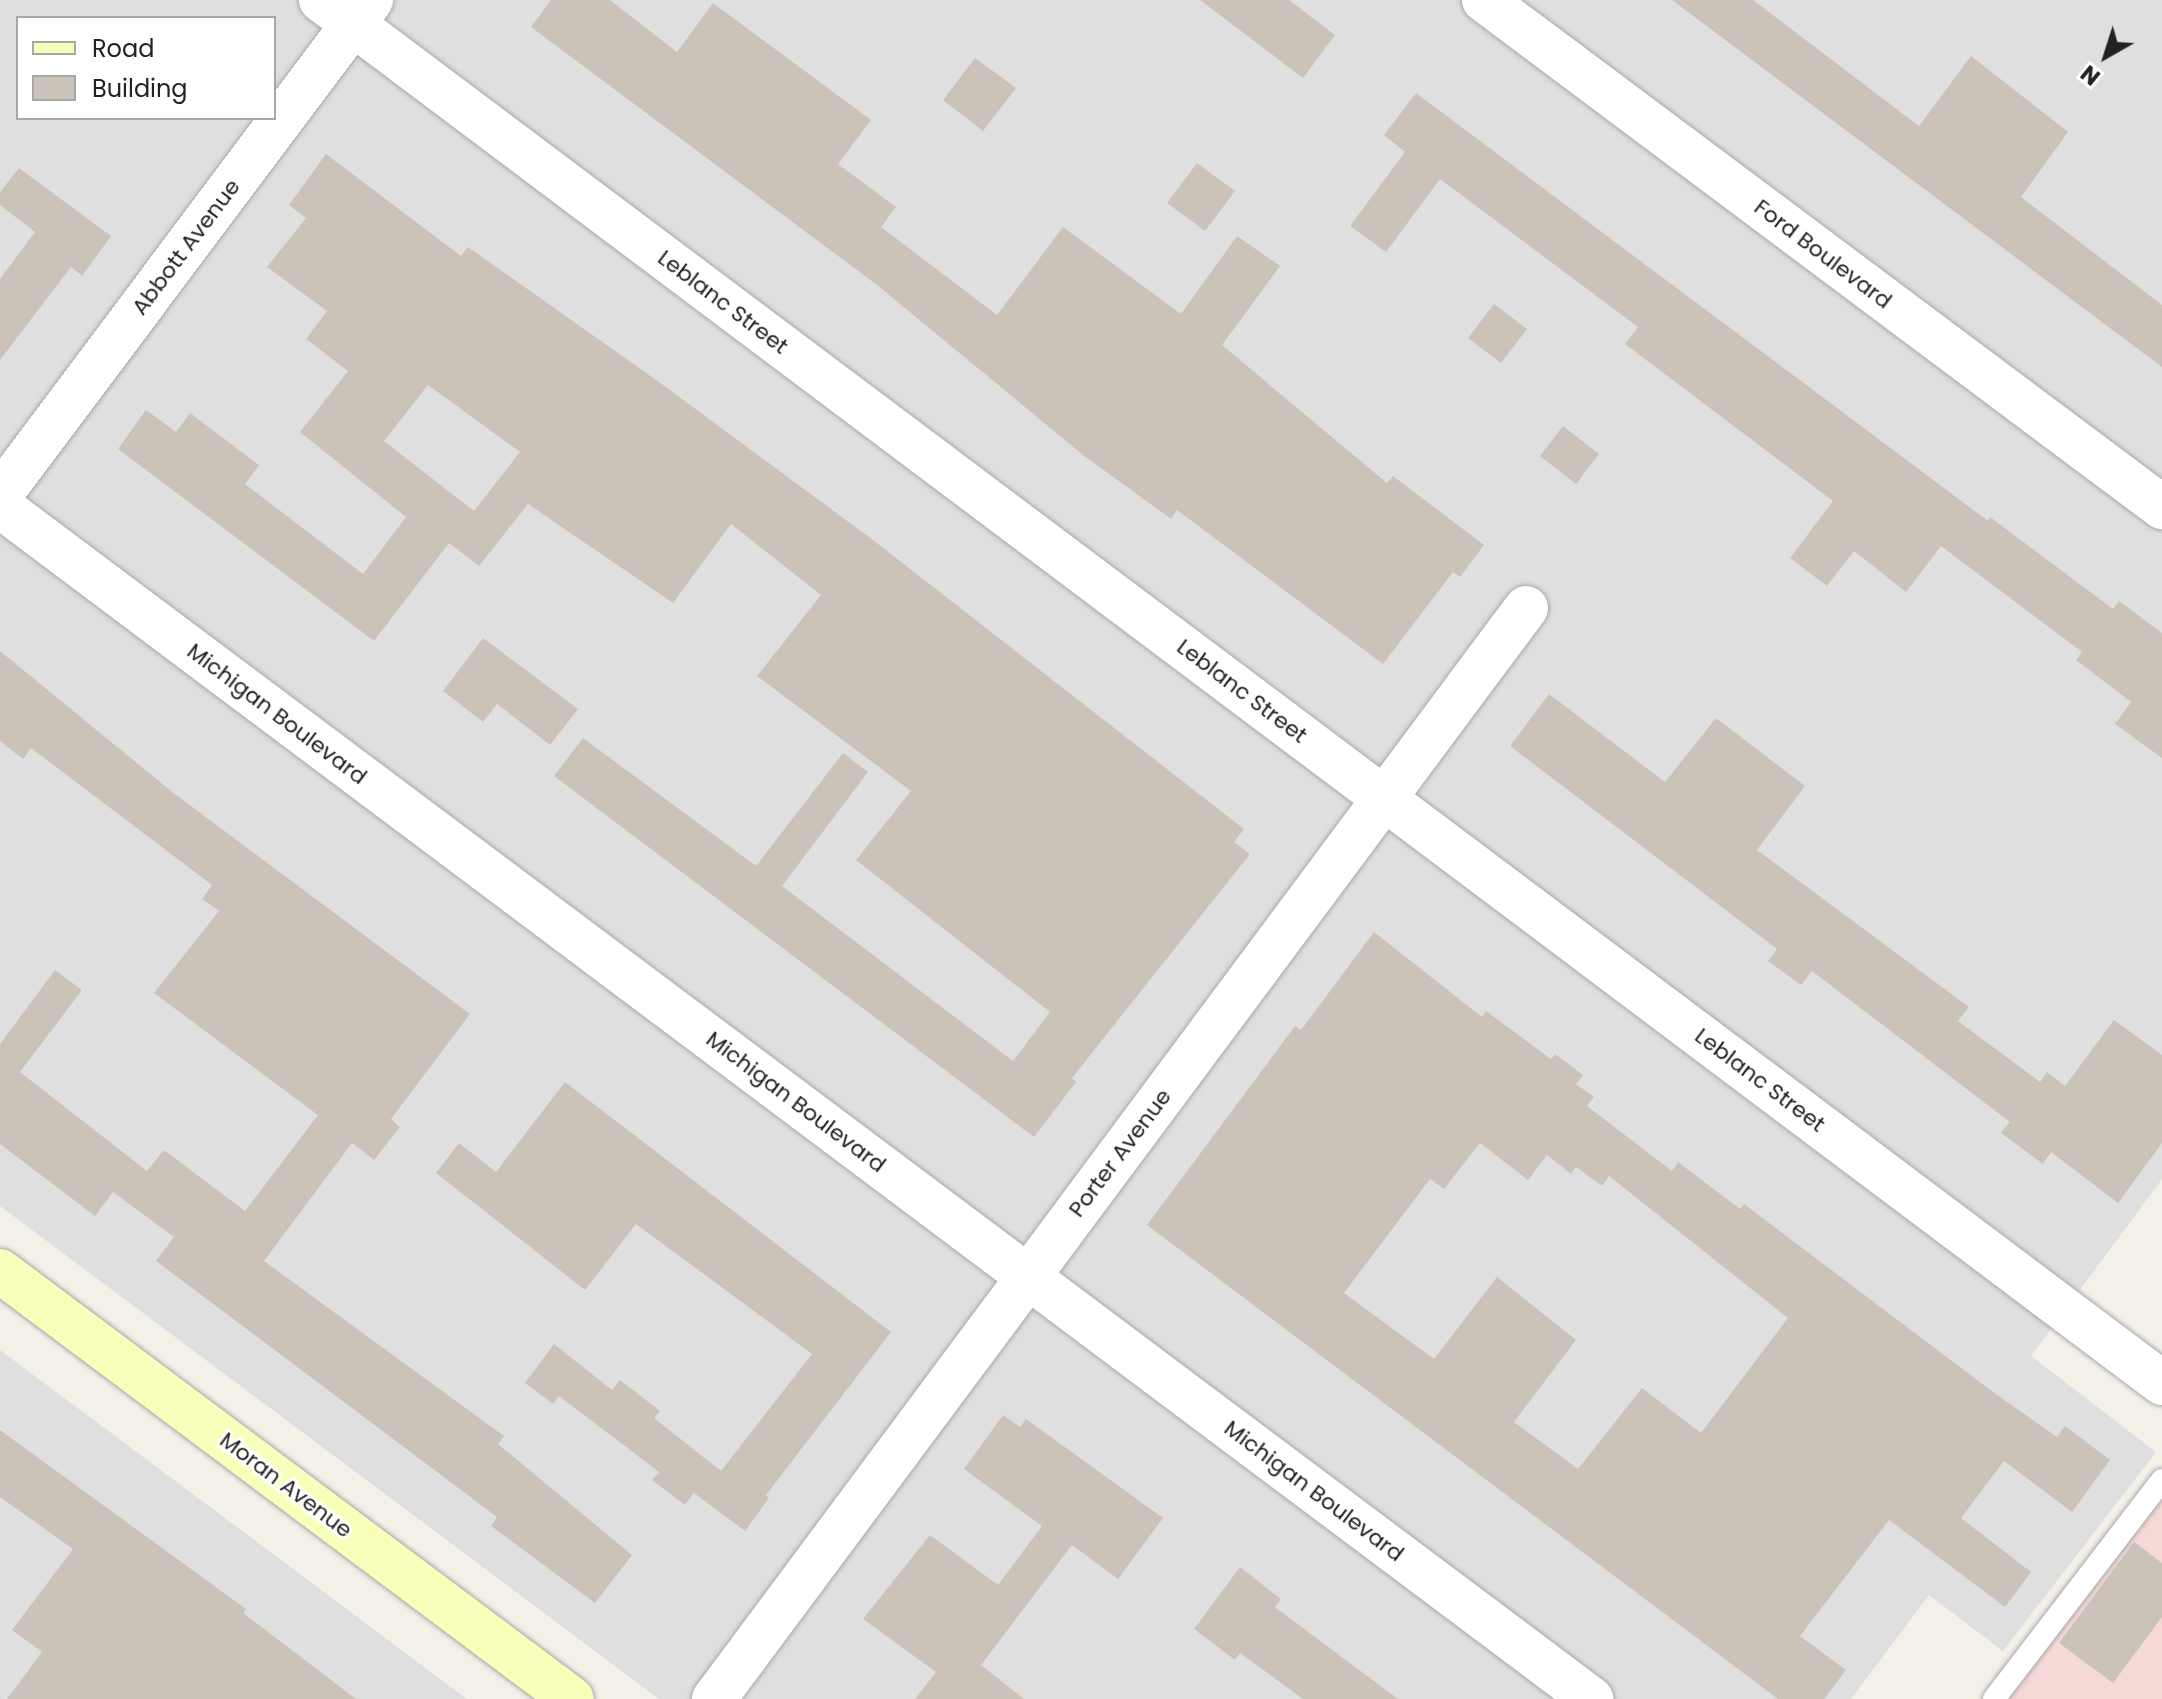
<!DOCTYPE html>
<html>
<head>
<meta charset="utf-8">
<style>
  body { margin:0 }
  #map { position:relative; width:2162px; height:1699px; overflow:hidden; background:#f3f0e8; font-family:Poppins,sans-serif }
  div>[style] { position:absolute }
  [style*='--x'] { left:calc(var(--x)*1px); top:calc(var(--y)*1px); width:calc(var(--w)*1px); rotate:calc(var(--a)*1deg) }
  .residential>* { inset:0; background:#e0dfdf }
  .commercial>* { inset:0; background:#f4d9d6 }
  .building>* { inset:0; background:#cbc3ba }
  .roads { filter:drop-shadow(0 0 2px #a9a9a9) drop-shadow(0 0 2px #a9a9a9) }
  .lane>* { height:22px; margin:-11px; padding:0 11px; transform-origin:11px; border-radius:11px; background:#fff }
  .street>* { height:44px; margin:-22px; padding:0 22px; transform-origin:22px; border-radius:22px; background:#fff }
  .secondary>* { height:44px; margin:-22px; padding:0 22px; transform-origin:22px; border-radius:22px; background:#f7ffba }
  span { translate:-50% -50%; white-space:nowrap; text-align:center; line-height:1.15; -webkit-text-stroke:6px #fff; paint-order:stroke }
  .street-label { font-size:22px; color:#222 }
  .legend { position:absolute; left:16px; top:16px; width:260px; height:104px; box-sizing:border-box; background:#fff; border:2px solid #a7a7a7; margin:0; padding:10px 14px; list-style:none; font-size:24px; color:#222 }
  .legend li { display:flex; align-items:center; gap:16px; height:40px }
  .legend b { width:40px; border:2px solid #a7a7a7 }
  .north { position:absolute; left:2066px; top:16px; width:80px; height:80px; -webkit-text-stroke:6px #fff; paint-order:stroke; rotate:219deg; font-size:22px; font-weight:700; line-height:32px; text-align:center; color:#222 }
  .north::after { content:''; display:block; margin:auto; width:28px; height:36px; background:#222; clip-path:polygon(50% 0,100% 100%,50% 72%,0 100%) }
</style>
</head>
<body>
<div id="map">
  <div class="residential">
    <div style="clip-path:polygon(evenodd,0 0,2162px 0,2162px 1179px,2031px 1356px,2156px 1452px,2003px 1651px,1929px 1595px,1851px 1699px,659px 1699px,0 1206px,0 0,18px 18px,274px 18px,274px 118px,18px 118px,18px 18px)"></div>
    <div style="clip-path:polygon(0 1350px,467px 1699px,0 1699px)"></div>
  </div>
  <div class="commercial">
    <div style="clip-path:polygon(2162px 1480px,2162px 1699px,1994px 1699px)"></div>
  </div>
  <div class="building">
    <div style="clip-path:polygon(551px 0,610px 0,677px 52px,713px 3px,871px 120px,838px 164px,896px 207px,881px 227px,997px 315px,1063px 227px,1181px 314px,1237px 236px,1280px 266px,1222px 345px,1387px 483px,1393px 476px,1484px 545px,1460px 577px,1453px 572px,1383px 664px,1177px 510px,1171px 519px,1083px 455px,877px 285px,531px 27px)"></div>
    <div style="clip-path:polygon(1200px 0,1289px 0,1335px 35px,1303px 78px)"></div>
    <div style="clip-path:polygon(1672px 0,1753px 0,1919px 126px,1971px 56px,2068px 132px,2021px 197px,2162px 305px,2162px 367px)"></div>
    <div style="clip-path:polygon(975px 58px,1016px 88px,983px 131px,943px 100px)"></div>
    <div style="clip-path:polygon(1416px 93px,1988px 521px,1990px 517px,2113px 609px,2119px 601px,2162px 633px,2162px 758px,2115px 724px,2131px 702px,2076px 660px,2082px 652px,1941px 546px,1906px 592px,1854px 551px,1827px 586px,1790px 558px,1833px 501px,1625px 344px,1638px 327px,1440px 179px,1386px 252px,1350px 226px,1405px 152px,1384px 135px)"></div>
    <div style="clip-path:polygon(evenodd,326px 154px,461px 256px,468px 247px,659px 382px,873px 540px,1244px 829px,1234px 842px,1250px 854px,1072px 1078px,1076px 1082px,1034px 1137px,554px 776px,583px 738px,756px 866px,843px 753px,868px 772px,782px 886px,1013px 1061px,1050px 1012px,856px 860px,911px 791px,757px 676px,821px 595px,731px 524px,673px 603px,528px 504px,479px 566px,449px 543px,374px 641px,118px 449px,146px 410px,176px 432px,190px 413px,259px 465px,245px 484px,363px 574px,406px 517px,300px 432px,348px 371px,306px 339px,327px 311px,267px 267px,306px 218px,289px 205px,326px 154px,428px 385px,520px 452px,474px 511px,384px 441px,428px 385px)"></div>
    <div style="clip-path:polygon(1197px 163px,1235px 191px,1205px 231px,1167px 203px)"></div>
    <div style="clip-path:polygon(19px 168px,111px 236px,82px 276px,71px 267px,0 360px,0 279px,35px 232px,0 205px,0 192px)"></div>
    <div style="clip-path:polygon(1494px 304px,1527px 329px,1501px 363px,1468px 338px)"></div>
    <div style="clip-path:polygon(1563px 426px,1599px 454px,1576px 484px,1540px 456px)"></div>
    <div style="clip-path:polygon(483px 638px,578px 709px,550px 745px,497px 704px,483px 722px,443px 691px)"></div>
    <div style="clip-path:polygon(0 651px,171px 791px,470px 1014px,391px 1119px,400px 1127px,374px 1160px,352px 1143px,264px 1261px,504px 1436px,498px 1444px,632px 1555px,595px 1603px,491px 1526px,497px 1517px,156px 1261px,174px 1237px,113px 1192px,95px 1216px,0 1144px,0 1044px,55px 970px,82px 990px,20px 1072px,147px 1171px,164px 1150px,245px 1211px,318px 1115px,154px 993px,219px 911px,202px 899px,212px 885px,31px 748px,23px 759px,0 741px)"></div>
    <div style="clip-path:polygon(1549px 694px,1665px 782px,1716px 718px,1805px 786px,1757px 850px,1969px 1007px,1958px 1021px,2040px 1082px,2047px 1072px,2065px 1086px,2114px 1020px,2162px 1055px,2162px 1143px,2118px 1203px,2051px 1152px,2043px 1164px,2001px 1133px,2010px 1122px,1812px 971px,1801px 985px,1768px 961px,1777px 949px,1510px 746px)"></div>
    <div style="clip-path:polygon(evenodd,1374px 932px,1482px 1017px,1486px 1011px,1551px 1059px,1555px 1054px,1583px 1075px,1576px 1084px,1594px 1097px,1587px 1106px,1672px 1171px,1678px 1162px,1740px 1209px,1744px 1204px,1993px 1392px,2057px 1437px,2065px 1426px,2110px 1460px,2072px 1512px,2004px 1461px,1961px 1518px,2031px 1572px,2005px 1607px,1889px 1520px,1800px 1636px,1846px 1670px,1824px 1699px,1778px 1699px,1147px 1225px,1295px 1026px,1301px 1030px,1374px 932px,1480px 1143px,1528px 1180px,1547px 1155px,1571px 1174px,1576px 1167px,1602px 1186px,1609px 1176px,1788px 1318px,1701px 1433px,1642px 1388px,1578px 1469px,1514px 1422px,1576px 1340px,1497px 1277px,1434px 1359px,1344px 1293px,1430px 1179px,1444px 1189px,1480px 1143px)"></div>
    <div style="clip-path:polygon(565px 1082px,891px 1332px,766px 1495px,769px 1498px,745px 1531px,694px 1493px,685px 1505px,652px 1480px,659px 1472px,559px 1396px,553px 1404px,525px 1383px,554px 1344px,612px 1390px,620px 1380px,660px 1411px,654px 1418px,721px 1471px,812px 1354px,636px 1224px,585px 1290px,436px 1173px,459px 1143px,496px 1172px)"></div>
    <div style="clip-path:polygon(1003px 1415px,1020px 1427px,1026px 1419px,1163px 1518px,1118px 1579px,1072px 1545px,981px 1665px,1024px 1699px,915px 1699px,936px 1672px,863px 1619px,930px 1535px,998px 1585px,1042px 1526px,964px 1469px)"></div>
    <div style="clip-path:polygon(0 1430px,246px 1609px,243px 1613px,356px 1699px,7px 1699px,42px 1652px,12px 1630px,73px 1549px,0 1497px)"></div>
    <div style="clip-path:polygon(2134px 1542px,2162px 1563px,2162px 1617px,2113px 1683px,2059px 1643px)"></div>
    <div style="clip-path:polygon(1240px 1567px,1281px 1599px,1275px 1607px,1398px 1699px,1303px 1699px,1240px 1653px,1235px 1660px,1194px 1629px)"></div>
  </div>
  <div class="roads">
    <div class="lane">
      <div style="--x:1994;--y:1699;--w:276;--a:-52.5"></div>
    </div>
    <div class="street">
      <div style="--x:321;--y:0;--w:2303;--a:36.91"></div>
      <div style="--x:1484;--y:0;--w:847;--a:36.79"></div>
      <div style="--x:0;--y:495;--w:619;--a:-53.15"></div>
      <div style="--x:0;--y:506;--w:1989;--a:36.86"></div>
      <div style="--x:714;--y:1699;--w:1360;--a:-53.34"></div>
    </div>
    <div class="secondary">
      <div style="--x:0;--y:1271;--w:714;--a:36.81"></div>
    </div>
  </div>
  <div class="street-label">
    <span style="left:186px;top:247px;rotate:-53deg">Abbott Avenue</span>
    <span style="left:1823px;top:254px;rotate:37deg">Ford Boulevard</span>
    <span style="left:723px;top:302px;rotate:37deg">Leblanc Street</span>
    <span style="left:1242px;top:691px;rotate:37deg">Leblanc Street</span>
    <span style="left:277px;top:714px;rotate:37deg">Michigan Boulevard</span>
    <span style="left:1760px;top:1080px;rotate:37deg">Leblanc Street</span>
    <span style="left:796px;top:1102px;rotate:37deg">Michigan Boulevard</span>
    <span style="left:1120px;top:1153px;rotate:-53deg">Porter Avenue</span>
    <span style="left:286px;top:1485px;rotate:37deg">Moran Avenue</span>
    <span style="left:1314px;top:1491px;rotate:37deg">Michigan Boulevard</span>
  </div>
  <ul class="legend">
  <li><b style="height:10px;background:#f7ffba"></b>Road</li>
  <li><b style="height:22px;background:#cbc3ba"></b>Building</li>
  </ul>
  <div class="north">N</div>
</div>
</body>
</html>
